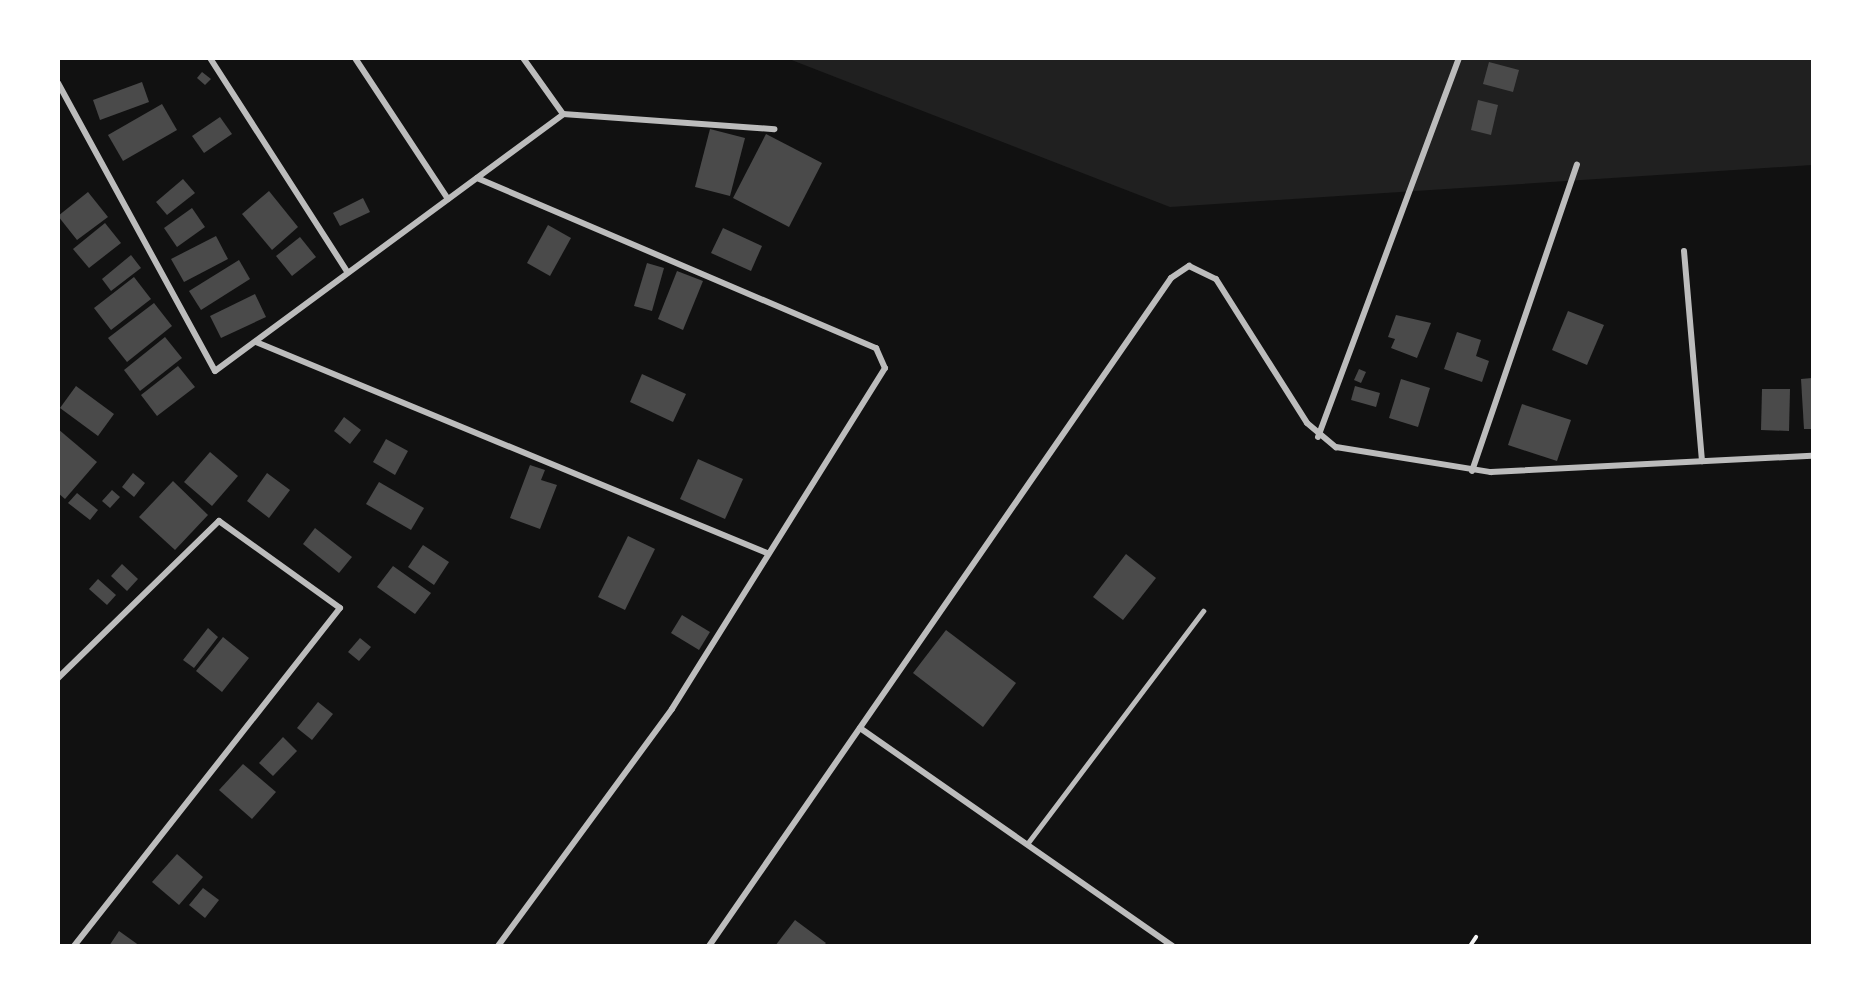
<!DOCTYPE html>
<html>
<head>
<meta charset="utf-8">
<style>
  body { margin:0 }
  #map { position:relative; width:1871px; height:1004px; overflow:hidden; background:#111; font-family:Poppins,sans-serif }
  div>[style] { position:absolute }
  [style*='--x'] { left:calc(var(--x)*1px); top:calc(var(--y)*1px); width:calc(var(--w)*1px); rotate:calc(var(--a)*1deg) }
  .green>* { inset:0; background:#202020 }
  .building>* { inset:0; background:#4a4a4a }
  .path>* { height:4px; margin:-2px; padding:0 2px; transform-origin:2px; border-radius:2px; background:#f5f5f5 }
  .service>* { height:4.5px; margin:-2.25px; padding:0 2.25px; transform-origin:2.25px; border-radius:2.25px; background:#bcbcbc }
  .minor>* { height:6px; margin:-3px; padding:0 3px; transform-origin:3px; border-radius:3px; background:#bcbcbc }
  span { translate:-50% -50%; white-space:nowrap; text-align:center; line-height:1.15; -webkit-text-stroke:6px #fff; paint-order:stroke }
  .frame { position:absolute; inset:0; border:60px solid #fff; pointer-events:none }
</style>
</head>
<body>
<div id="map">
  <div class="green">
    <div style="clip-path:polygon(789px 59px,1812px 59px,1812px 165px,1170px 207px)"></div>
  </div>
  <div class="building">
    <div style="clip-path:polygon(1489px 62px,1519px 70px,1513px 92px,1483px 84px)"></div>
    <div style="clip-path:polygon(202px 72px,211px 79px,205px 85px,197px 78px)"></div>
    <div style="clip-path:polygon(142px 82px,149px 102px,100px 120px,93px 100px)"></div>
    <div style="clip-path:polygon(1478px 100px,1498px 105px,1491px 135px,1471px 130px)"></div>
    <div style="clip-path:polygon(162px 104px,177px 130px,123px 161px,108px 135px)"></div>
    <div style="clip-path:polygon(220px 117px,232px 134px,204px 153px,192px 136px)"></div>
    <div style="clip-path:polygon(710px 129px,745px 138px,730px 196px,695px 187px)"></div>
    <div style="clip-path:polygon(766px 134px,822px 163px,789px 227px,733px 198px)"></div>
    <div style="clip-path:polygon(183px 179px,195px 193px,167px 215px,156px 202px)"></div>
    <div style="clip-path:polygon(269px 191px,298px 227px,272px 250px,242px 214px)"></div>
    <div style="clip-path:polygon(88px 192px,108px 217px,77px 240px,58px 216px)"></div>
    <div style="clip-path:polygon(363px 198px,370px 212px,340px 226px,333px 213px)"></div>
    <div style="clip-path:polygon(192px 208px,205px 227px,177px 247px,164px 228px)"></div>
    <div style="clip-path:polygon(105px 223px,121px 243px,89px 268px,73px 249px)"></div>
    <div style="clip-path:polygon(548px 225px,571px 238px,550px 276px,527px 263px)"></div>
    <div style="clip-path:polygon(723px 228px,762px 246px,751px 271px,711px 253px)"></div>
    <div style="clip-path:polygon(216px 236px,228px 259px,184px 282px,171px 259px)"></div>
    <div style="clip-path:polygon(300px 237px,316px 257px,292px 276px,276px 256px)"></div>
    <div style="clip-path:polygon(131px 255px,141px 268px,111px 291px,102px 279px)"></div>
    <div style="clip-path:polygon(239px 260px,250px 279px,201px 310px,189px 291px)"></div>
    <div style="clip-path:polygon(647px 263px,664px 268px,652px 311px,634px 306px)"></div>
    <div style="clip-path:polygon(677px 271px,703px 281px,683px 330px,658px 319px)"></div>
    <div style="clip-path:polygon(134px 277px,151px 299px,111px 330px,94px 308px)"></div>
    <div style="clip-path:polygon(255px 294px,266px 317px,221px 338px,210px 316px)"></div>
    <div style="clip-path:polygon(154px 303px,172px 326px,127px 362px,108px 338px)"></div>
    <div style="clip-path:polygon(1568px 311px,1604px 325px,1587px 365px,1552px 350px)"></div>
    <div style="clip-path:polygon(1396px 315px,1431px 323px,1417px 358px,1391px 348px,1395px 339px,1388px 337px)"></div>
    <div style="clip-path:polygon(1457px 332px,1481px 340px,1476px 356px,1489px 361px,1482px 382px,1444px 369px)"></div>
    <div style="clip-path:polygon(165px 337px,182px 358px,140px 391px,124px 370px)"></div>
    <div style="clip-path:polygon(178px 366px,195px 387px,157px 416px,141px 395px)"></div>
    <div style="clip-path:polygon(1359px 369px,1366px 372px,1361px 383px,1354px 380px)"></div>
    <div style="clip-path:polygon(642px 374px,686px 394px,673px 422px,630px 402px)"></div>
    <div style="clip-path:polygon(1812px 378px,1812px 429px,1804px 429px,1801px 379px)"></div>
    <div style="clip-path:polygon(1401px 379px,1430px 388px,1418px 427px,1389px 418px)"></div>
    <div style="clip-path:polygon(76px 386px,114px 414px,98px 436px,60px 408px)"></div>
    <div style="clip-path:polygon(1355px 386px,1380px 393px,1376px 407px,1351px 400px)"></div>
    <div style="clip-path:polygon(1762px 389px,1790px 389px,1789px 431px,1761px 430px)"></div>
    <div style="clip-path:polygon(1522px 404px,1571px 420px,1557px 461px,1508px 445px)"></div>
    <div style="clip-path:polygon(344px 417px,361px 430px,350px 444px,334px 431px)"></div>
    <div style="clip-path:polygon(58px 429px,97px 462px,65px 499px,58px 493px)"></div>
    <div style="clip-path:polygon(386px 439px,408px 451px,395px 475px,373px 462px)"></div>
    <div style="clip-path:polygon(210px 452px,238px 476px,212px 506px,184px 482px)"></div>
    <div style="clip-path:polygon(698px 459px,743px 479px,725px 519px,680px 499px)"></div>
    <div style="clip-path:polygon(530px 465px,545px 470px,541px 480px,557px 485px,540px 529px,510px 518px)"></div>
    <div style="clip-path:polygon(133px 473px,145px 483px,134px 497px,122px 487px)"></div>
    <div style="clip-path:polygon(267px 473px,290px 490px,269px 518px,247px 501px)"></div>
    <div style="clip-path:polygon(173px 481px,208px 515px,175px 550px,139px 517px)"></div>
    <div style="clip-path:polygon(379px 482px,424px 508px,411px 530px,366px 504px)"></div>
    <div style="clip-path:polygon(112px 490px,120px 497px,110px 508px,102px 501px)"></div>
    <div style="clip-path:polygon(77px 493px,98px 510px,90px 520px,68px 503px)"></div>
    <div style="clip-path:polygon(315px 528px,352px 557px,339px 573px,303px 544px)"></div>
    <div style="clip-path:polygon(628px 536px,655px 549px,625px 610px,598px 597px)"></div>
    <div style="clip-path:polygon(423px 545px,449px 562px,434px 585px,408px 567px)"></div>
    <div style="clip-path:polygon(1126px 554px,1156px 578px,1123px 620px,1093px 597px)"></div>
    <div style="clip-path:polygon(122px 564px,138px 579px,127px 591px,111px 576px)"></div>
    <div style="clip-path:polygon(393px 566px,431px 593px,415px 614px,377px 587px)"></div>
    <div style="clip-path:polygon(98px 579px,116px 595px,107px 605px,89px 589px)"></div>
    <div style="clip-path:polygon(682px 615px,710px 632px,699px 650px,671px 633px)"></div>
    <div style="clip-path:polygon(208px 628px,218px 637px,194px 668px,183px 660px)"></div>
    <div style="clip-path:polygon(946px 630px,1016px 683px,983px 727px,913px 673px)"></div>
    <div style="clip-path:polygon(223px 637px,249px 658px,222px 692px,196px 671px)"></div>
    <div style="clip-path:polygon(360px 638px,371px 647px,359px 661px,348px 652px)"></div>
    <div style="clip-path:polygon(318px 702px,333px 714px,312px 740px,297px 728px)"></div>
    <div style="clip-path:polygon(283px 737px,297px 751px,273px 776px,259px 763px)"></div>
    <div style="clip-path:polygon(243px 764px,276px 792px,252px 819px,219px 790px)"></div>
    <div style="clip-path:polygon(177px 854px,203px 877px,179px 905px,152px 882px)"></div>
    <div style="clip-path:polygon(203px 888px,219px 900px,205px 918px,189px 905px)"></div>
    <div style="clip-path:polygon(795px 920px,826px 943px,823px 946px,775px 946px)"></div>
    <div style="clip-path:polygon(119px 931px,140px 946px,109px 946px)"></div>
  </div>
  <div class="path">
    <div style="--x:1470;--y:946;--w:11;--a:-56"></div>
  </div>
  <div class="service">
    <div style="--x:1027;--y:844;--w:292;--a:-52.9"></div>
  </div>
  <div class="minor">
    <div style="--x:210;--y:58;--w:255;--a:57.3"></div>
    <div style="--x:355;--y:58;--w:169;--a:56.6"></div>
    <div style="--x:58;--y:83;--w:328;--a:61.4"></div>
    <div style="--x:215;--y:371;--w:433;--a:-36.4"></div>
    <div style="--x:563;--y:114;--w:69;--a:-125.5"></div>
    <div style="--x:563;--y:114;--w:212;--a:4.1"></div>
    <div style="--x:477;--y:178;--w:434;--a:23.1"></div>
    <div style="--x:876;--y:348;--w:22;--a:66"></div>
    <div style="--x:885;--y:368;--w:402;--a:122"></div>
    <div style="--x:672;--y:709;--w:294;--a:126.3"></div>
    <div style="--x:1684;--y:251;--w:211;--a:85.1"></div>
    <div style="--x:256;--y:342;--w:553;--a:22.44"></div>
    <div style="--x:1318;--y:437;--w:404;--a:-69.6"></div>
    <div style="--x:1472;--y:471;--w:324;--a:-71.1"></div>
    <div style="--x:58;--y:678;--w:225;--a:-44.3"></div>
    <div style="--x:219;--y:521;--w:149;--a:35.7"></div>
    <div style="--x:340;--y:608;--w:430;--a:128.2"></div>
    <div style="--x:860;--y:728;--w:381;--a:34.9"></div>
    <div style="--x:709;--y:946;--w:812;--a:-55.33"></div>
    <div style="--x:1171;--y:278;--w:22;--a:-34"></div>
    <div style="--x:1189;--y:266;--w:30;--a:26"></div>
    <div style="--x:1216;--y:279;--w:170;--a:57.7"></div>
    <div style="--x:1307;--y:423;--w:38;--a:40"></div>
    <div style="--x:1336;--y:447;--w:157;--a:9.2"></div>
    <div style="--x:1491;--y:472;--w:321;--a:-2.9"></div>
  </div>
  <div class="frame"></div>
</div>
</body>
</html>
